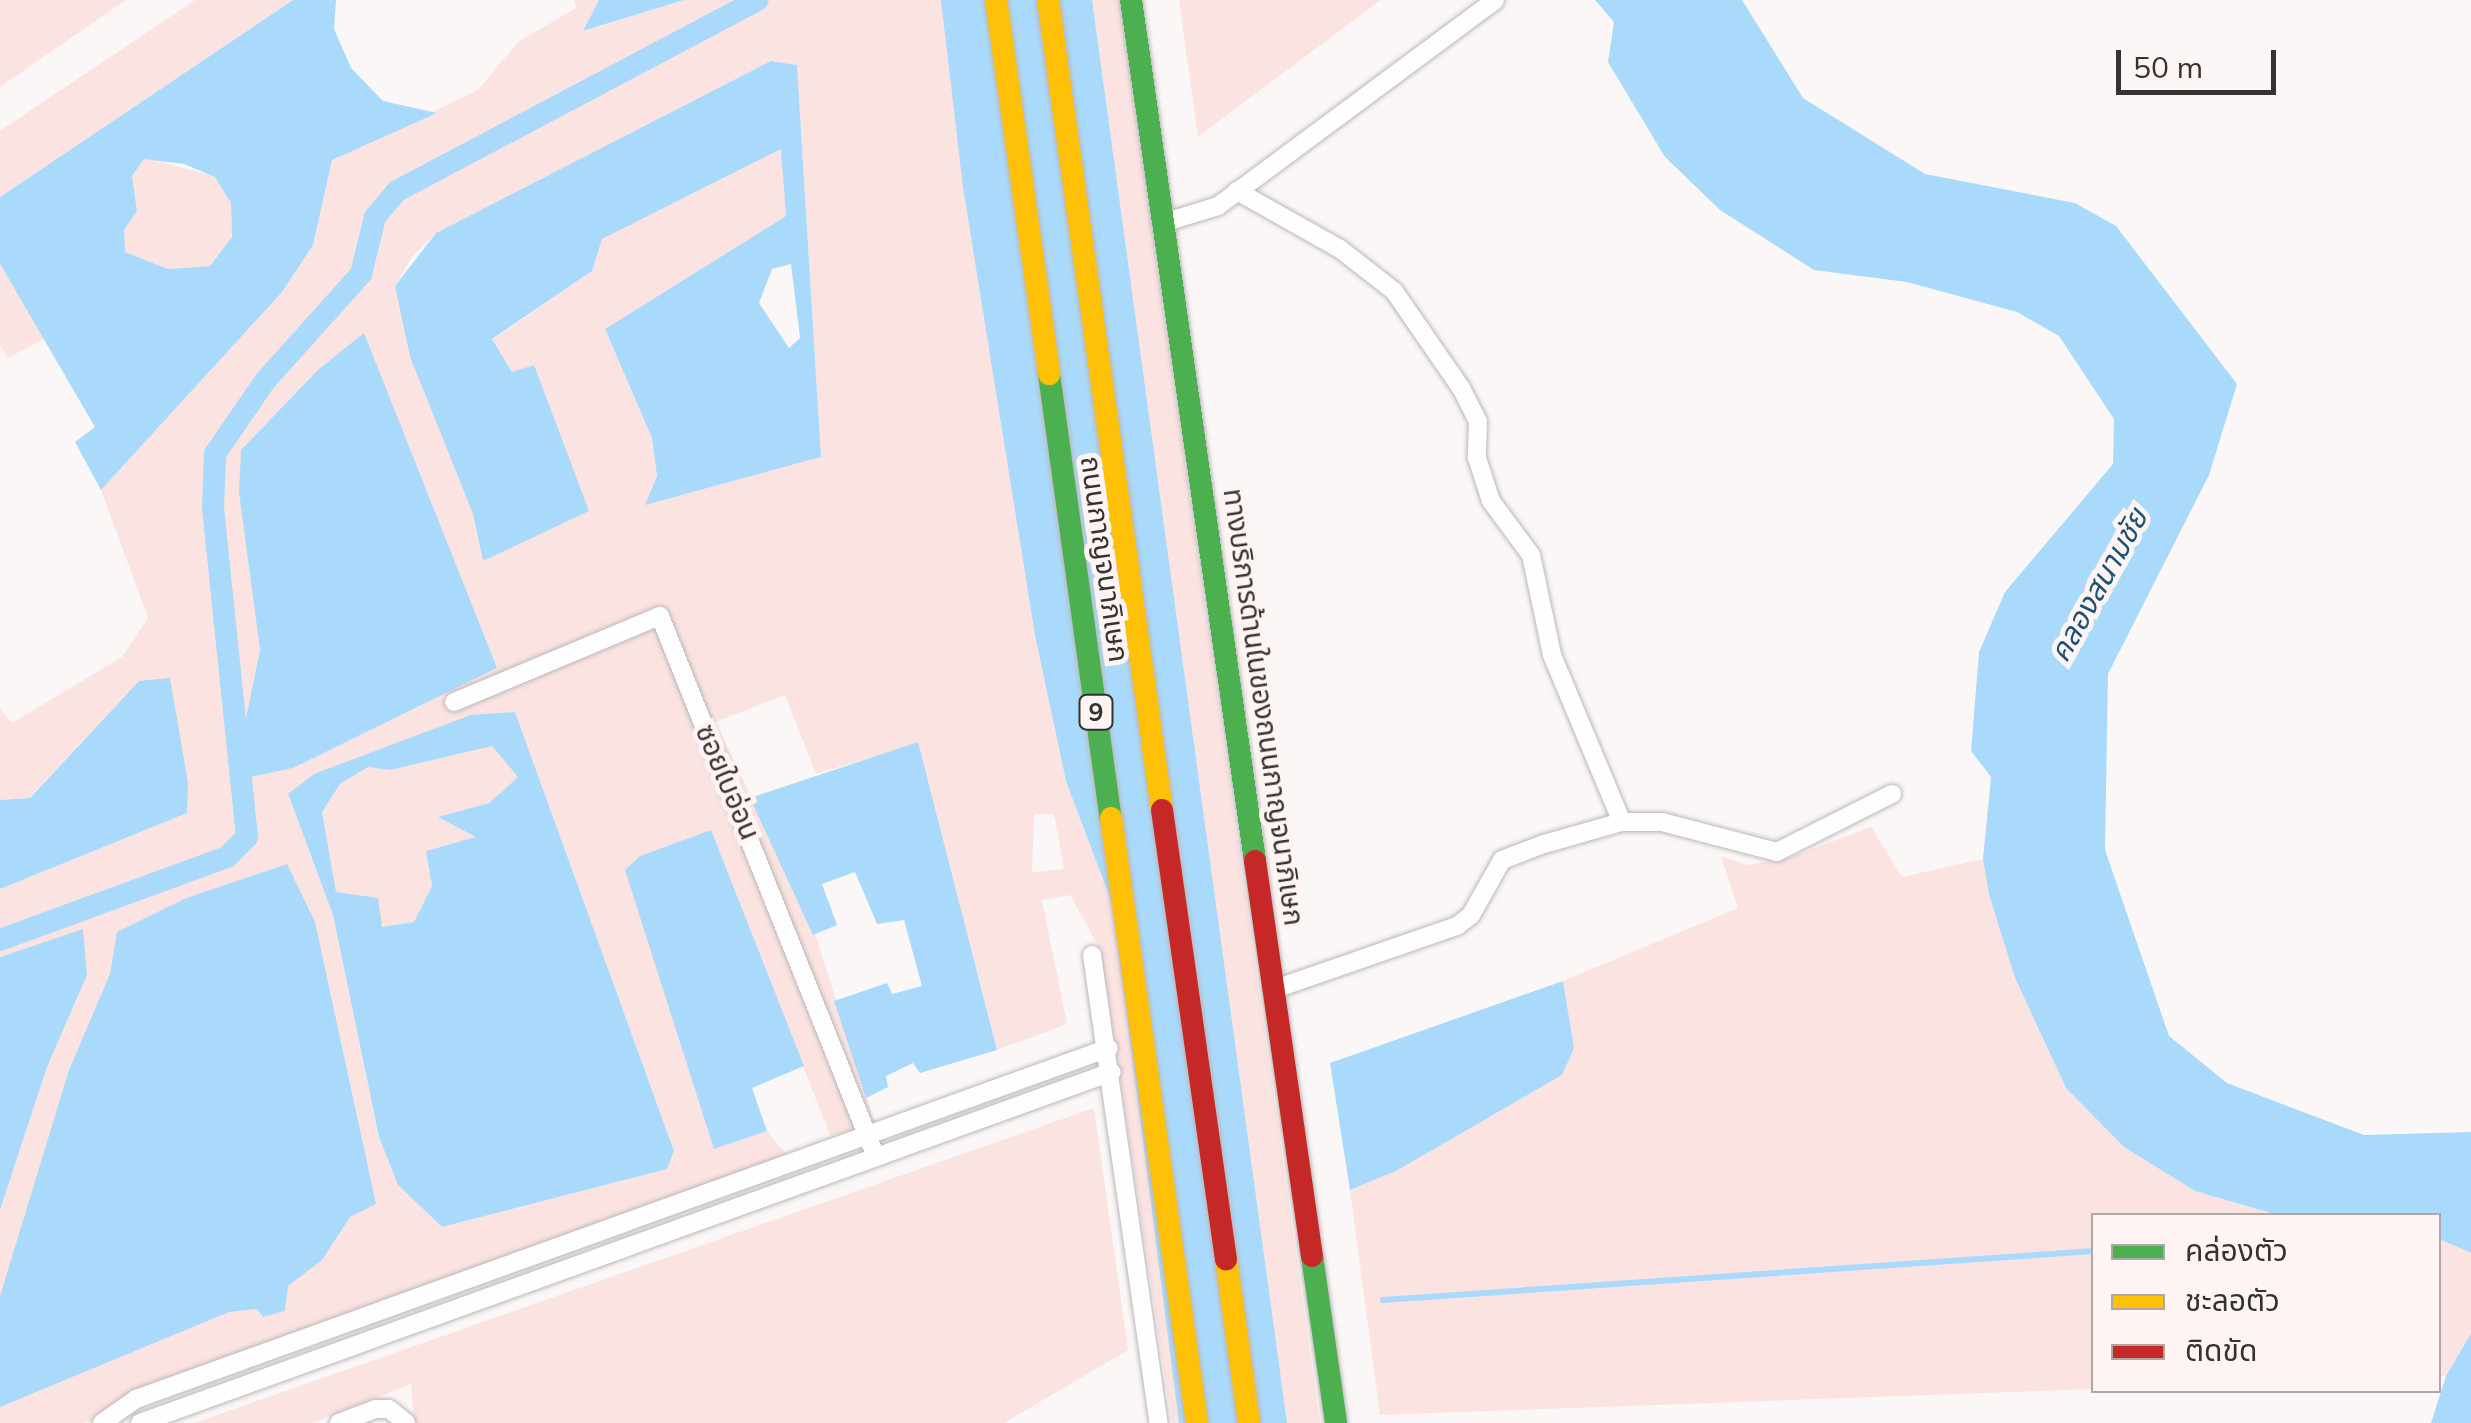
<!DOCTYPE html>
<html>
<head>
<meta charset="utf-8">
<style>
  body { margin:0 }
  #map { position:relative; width:2471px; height:1423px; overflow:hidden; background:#fcf7f7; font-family:Mulish,"Noto Sans Thai",sans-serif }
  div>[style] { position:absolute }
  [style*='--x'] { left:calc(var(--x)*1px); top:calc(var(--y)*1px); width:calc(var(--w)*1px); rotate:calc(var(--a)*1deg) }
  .green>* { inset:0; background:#fbe3e2 }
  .water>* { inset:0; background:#aadafb }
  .stream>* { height:6px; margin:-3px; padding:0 3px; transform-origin:3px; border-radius:3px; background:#aadafb }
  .canal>* { height:22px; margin:-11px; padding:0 11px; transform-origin:11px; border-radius:11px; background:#aadafb }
  .roads { filter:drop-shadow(0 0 2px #bbb7b7) drop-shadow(0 0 2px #bbb7b7) }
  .street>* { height:18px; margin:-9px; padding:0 9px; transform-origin:9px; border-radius:9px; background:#fffefe }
  .fast>* { height:22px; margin:-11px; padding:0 11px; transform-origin:11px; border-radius:11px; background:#4caf50 }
  .slow>* { height:22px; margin:-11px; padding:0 11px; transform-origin:11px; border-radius:11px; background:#ffc107 }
  .jam>* { height:22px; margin:-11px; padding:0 11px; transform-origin:11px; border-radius:11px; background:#c62828 }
  span { translate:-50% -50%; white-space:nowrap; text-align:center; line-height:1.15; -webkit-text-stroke:10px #fff4f4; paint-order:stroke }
  .shield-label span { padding:2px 8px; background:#fff4f4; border:2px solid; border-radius:8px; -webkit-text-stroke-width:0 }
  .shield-label { font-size:25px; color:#363232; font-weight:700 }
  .street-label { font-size:28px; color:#363232 }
  .water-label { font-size:30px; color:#1e5272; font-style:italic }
  .legend { position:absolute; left:2091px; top:1213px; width:350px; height:180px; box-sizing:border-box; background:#fff4f4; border:2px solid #afa6a6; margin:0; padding:12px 18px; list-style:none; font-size:30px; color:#363232 }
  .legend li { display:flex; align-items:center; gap:20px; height:50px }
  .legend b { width:50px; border:2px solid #afa6a6 }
  .scale { position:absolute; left:2116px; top:50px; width:160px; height:45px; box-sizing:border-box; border:5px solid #363232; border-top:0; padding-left:12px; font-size:30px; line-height:35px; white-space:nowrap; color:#363232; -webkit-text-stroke:8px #fff4f4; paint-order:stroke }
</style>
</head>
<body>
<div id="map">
  <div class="green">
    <div style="clip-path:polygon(0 0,126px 0,0 87px)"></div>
    <div style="clip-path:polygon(195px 0,293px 0,0 197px,0 131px)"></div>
    <div style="clip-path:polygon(evenodd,574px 0,599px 0,585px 31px,684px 0,1119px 0,1320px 1423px,1172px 1423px,1101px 951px,1070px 895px,1042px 900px,1067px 1024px,997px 1050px,918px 743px,816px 774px,785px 695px,715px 722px,810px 917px,875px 1125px,830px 1135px,710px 830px,714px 1149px,767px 1131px,787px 1155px,381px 1302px,84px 1423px,0 1423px,0 1210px,47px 1067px,87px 975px,83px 929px,0 957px,0 889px,186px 813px,139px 681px,29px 798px,0 800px,0 709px,12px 723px,122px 657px,148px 618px,101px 490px,282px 292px,313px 245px,332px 160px,478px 90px,518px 42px,576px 8px,574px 0,771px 61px,797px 65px,821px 457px,646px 504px,657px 476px,652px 438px,605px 329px,786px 216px,782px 148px,602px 239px,592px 271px,492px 340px,512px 372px,534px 366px,483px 561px,473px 514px,410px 357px,395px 286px,412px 257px,436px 233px,771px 61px,574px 0,239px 493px,452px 561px,497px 668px,293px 768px,245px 723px,260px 650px,239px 493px,574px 0,515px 712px,674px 1151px,667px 1169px,442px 1227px,398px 1185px,379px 1137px,333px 915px,288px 795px,515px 712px,574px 0,1034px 814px,1054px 814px,1064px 869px,1032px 872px,1034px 814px)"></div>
    <div style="clip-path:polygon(1179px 0,1381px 0,1198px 137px)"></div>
    <div style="clip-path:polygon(144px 158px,215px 176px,231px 203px,232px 238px,210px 266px,168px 269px,125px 252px,124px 230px,137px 211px,132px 176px)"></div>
    <div style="clip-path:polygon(0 264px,44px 339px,8px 358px,0 345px)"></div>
    <div style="clip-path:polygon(492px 746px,519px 777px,489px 803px,440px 817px,478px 837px,427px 851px,432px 886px,414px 922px,381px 927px,335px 892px,322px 812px,340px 784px,368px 767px,390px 770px)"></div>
    <div style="clip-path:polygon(1871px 827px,1902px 877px,1983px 859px,2015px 978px,2066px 1088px,2124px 1147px,2195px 1191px,2278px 1215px,2094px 1216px,2093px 1389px,1380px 1415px,1350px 1190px,1396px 1171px,1574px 1048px,1563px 981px,1738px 908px,1721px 856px,1746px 865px,1788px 858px)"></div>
    <div style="clip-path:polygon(1094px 1108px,1128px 1350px,1004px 1423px,414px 1423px,411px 1384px,312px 1423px,194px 1423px)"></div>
    <div style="clip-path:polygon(2438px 1239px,2471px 1253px,2471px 1333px,2446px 1376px,2439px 1376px)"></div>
  </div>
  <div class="water">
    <div style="clip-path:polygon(evenodd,293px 0,336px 0,334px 29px,351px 68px,383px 101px,437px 113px,332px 160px,313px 245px,282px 292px,101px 490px,75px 442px,95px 427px,0 264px,0 197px,293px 0,144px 159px,184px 164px,215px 177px,231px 203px,232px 237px,210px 266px,168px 269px,125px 252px,124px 230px,137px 211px,132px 176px,144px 159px)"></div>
    <div style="clip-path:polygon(599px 0,684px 0,583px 31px)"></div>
    <div style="clip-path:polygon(941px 0,1092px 0,1287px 1423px,1179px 1423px,1113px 906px,1066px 781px,1035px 635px,963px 187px)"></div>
    <div style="clip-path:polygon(1595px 0,1742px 0,1803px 98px,1925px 174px,2075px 203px,2116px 226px,2237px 384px,2209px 475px,2108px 674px,2105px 850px,2169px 1036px,2227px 1083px,2364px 1135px,2471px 1132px,2471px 1253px,2439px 1239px,2438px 1216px,2278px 1215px,2195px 1191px,2124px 1147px,2066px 1088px,2015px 978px,1989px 894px,1983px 859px,1991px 777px,1971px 751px,1979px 652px,2005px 592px,2113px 464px,2114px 419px,2059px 336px,2017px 312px,1907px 282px,1814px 270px,1720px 210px,1665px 157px,1608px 62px,1614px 22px)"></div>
    <div style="clip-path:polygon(evenodd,771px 61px,797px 65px,821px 457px,645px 505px,657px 476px,652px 438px,605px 329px,786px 216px,781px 149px,602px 239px,592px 271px,492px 339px,512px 372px,534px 365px,589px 511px,483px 561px,473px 514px,410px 357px,395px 286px,436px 233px,771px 61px,791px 264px,800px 338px,789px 348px,759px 303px,772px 269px,791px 264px)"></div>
    <div style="clip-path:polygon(364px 333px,497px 668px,293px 768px,250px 777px,245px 723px,260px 650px,239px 493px,241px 450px,319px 369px)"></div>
    <div style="clip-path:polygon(170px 678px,188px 783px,187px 813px,0 889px,0 800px,30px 798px,139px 681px)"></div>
    <div style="clip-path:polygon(evenodd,515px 712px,674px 1151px,667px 1169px,442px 1227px,398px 1185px,379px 1137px,333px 915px,288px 794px,314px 774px,471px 715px,515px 712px,492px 746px,518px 777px,489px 803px,438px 817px,476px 837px,426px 851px,432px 886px,414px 922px,382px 927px,378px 898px,336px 892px,322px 812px,340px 784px,368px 767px,390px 770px,492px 746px)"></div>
    <div style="clip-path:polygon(918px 742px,997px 1050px,920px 1073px,913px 1063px,886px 1076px,888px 1087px,866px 1098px,834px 1001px,887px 983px,892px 994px,922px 986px,904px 920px,877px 924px,855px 872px,822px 884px,837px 925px,813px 935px,750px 798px)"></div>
    <div style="clip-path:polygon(711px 830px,804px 1066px,752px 1088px,767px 1131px,714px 1149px,625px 870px,640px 856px)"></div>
    <div style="clip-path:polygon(287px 864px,315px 922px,376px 1204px,350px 1217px,322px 1260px,288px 1286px,285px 1311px,263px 1317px,257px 1309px,229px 1312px,0 1407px,0 1296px,69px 1070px,110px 974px,117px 932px,184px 899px)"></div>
    <div style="clip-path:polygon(83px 929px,87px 975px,47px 1067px,0 1210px,0 957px)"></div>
    <div style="clip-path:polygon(1563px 981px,1574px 1048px,1562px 1075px,1396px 1171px,1350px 1190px,1330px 1063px)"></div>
    <div style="clip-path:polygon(2471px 1333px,2471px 1423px,2431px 1423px,2446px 1376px)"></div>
  </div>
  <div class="stream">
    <div style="--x:1383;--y:1300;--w:713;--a:-3.94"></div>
  </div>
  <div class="canal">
    <div style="--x:0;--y:940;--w:242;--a:-20.1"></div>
    <div style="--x:227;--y:857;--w:28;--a:-45"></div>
    <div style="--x:247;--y:837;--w:330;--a:-95.9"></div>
    <div style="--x:213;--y:509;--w:55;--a:-87.9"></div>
    <div style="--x:215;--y:454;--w:88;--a:-55.6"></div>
    <div style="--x:265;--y:381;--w:144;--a:-48.1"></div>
    <div style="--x:361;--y:274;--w:59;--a:-76.2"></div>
    <div style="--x:375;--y:217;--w:34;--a:-50"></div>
    <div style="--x:397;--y:191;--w:408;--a:-27.9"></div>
  </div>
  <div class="roads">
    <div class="street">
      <div style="--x:1237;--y:191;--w:118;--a:29.4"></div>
      <div style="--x:1340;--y:249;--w:68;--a:37.9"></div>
      <div style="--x:1394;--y:291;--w:118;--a:55.4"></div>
      <div style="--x:1461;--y:388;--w:37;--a:63"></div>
      <div style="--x:1478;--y:421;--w:37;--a:92"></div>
      <div style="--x:1477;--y:458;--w:45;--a:72"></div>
      <div style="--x:1491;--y:501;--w:67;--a:53.5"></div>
      <div style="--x:1531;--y:555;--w:102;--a:78.1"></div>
      <div style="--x:1552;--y:655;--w:181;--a:67.3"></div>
      <div style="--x:1163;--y:223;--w:58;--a:-17.2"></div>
      <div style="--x:1218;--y:206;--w:345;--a:-36.6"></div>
      <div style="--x:454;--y:702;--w:223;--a:-22.7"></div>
      <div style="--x:660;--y:616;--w:572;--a:68.24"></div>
      <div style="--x:1092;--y:955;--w:473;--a:81.9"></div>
      <div style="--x:1275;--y:989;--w:193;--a:-19.1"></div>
      <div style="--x:1457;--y:926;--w:18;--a:-38"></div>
      <div style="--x:1471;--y:915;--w:63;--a:-60.6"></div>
      <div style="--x:1502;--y:860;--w:45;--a:-20.9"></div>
      <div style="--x:1544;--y:844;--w:81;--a:-15.8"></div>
      <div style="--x:1622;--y:822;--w:40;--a:0"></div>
      <div style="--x:1662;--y:822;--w:119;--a:14.6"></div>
      <div style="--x:1777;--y:852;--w:129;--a:-26.8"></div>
      <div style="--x:102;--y:1423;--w:42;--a:-35.2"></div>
      <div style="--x:136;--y:1399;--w:1034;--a:-19.84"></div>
      <div style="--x:140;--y:1423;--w:1033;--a:-19.86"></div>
      <div style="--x:339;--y:1423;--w:40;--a:-21"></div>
      <div style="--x:376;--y:1409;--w:13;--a:0"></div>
      <div style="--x:389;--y:1409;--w:22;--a:39"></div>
    </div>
    <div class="fast">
      <div style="--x:1131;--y:0;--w:870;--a:81.8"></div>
      <div style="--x:1049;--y:374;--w:448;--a:82.1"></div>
      <div style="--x:1312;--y:1256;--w:169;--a:81.8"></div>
    </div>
    <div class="slow">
      <div style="--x:996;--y:0;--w:378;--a:81.9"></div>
      <div style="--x:1048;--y:0;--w:818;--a:81.99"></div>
      <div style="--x:1111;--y:818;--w:611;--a:81.91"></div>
      <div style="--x:1226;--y:1259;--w:166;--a:82"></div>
    </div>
    <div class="jam">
      <div style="--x:1162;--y:810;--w:454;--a:81.9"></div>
      <div style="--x:1255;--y:861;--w:399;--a:81.8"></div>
    </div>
  </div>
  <div class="shield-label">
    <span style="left:1096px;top:712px">9</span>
  </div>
  <div class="street-label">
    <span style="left:1105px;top:559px;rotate:82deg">ถนนกาญจนาภิเษก</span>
    <span style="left:1264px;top:707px;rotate:82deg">ทางบริการด้านในของถนนกาญจนาภิเษก</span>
    <span style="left:728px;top:782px;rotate:67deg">ซอยใบอ่อน</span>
  </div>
  <div class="water-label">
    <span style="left:2098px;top:585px;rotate:-61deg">คลองสนามชัย</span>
  </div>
  <ul class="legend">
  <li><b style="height:12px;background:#4caf50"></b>คล่องตัว</li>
  <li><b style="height:12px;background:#ffc107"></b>ชะลอตัว</li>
  <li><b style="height:12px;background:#c62828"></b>ติดขัด</li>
  </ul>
  <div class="scale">50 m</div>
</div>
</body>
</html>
